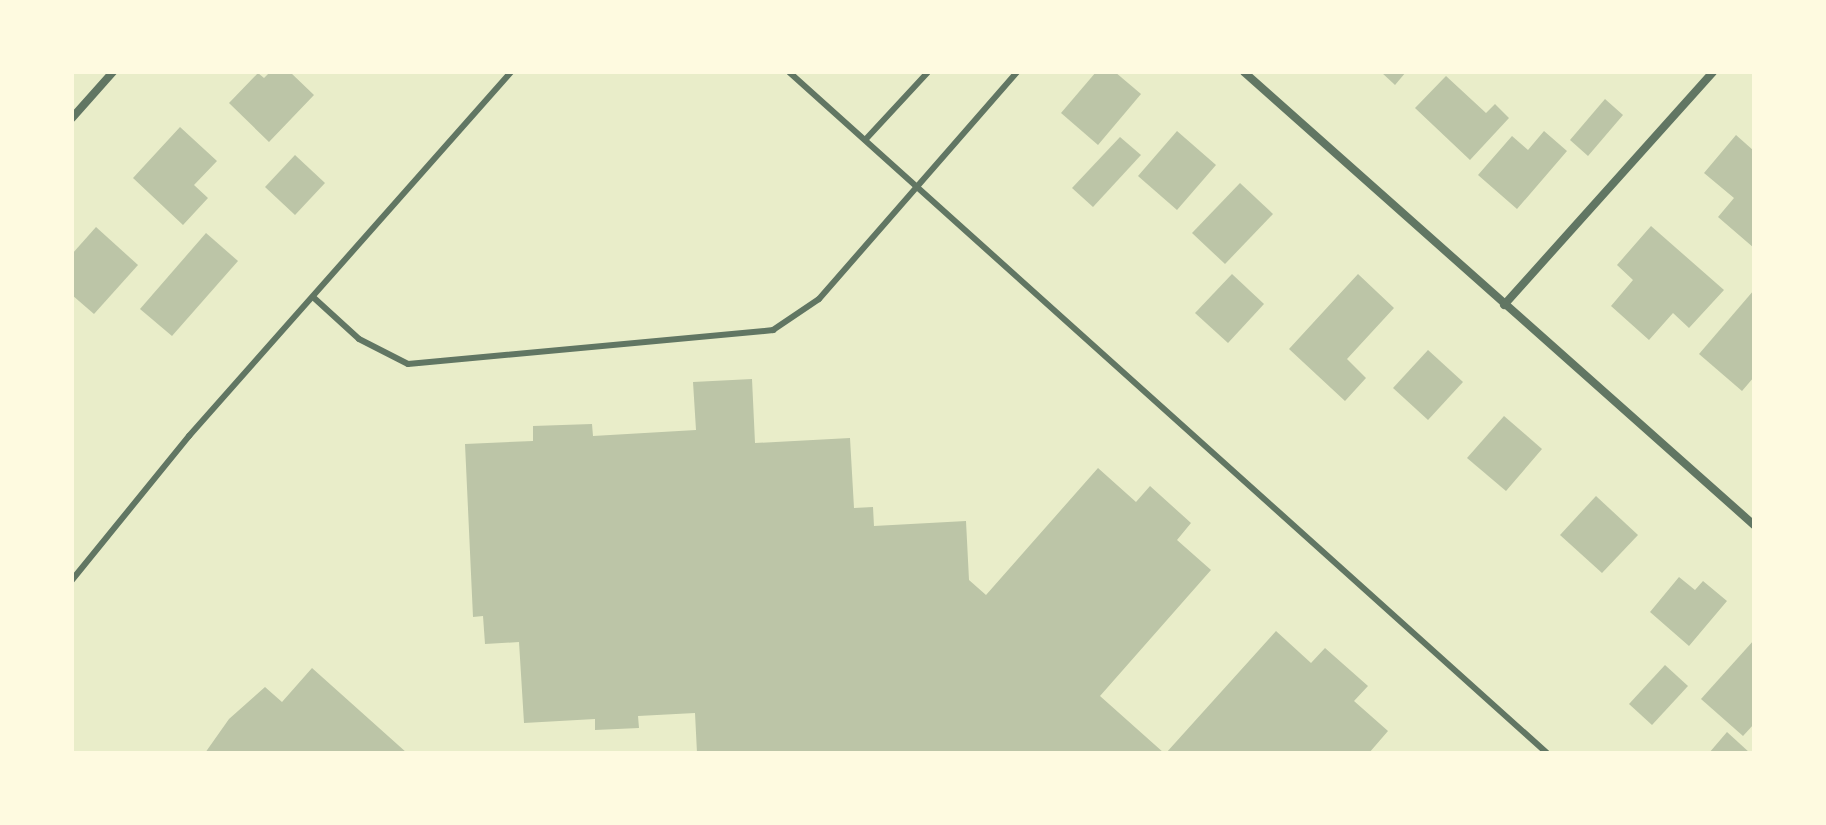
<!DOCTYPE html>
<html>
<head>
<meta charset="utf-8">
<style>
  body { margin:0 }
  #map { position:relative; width:1826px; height:825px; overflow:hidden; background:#e9edc9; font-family:"Roboto Condensed",sans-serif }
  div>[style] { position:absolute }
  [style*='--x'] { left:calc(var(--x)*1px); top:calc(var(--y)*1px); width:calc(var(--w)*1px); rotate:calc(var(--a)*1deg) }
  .building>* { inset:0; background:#bcc5a7 }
  .service>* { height:6px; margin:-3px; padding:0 3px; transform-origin:3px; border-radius:3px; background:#617663 }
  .minor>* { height:8px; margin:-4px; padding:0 4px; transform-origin:4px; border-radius:4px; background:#617663 }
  span { translate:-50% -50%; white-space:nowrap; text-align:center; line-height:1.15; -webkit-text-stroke:7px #fefae0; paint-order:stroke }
  .frame { position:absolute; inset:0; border:74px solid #fefae0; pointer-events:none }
</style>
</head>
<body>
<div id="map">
  <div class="building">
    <div style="clip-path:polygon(270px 72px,290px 72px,314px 95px,269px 142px,229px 103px,258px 73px,264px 78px)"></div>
    <div style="clip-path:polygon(1096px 72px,1115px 72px,1141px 94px,1098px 145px,1061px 113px)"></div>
    <div style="clip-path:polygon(1381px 72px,1406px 72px,1395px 85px)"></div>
    <div style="clip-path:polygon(1446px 76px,1486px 113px,1495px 104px,1509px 118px,1470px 160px,1415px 108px)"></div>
    <div style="clip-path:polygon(1605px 99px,1623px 115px,1588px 156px,1570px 140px)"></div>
    <div style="clip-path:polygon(180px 127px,217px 161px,194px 185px,208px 198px,183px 225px,133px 178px)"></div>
    <div style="clip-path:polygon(1177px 131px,1216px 165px,1177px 210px,1138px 176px)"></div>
    <div style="clip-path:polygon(1544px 131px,1567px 151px,1517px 209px,1478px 175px,1512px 136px,1528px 150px)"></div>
    <div style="clip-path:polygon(1736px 135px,1754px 151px,1754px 248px,1718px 217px,1734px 198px,1704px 173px)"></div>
    <div style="clip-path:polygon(1120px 137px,1141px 155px,1093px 207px,1072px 188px)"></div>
    <div style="clip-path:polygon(295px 155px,325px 183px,295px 215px,265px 187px)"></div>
    <div style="clip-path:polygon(1240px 183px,1273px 214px,1225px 264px,1192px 233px)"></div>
    <div style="clip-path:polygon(1651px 226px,1724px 290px,1689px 328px,1673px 313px,1649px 340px,1611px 306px,1633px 280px,1617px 265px)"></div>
    <div style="clip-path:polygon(96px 227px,138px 265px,94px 314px,72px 295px,72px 254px)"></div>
    <div style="clip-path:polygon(206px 233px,238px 261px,172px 336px,140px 309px)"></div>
    <div style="clip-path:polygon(1232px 274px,1264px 304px,1228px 343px,1195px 313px)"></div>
    <div style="clip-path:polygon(1358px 274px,1394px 308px,1347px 359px,1366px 378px,1345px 401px,1289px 349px)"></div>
    <div style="clip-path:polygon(1754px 290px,1754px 377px,1742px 391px,1699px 354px)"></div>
    <div style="clip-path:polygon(1428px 350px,1463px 382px,1428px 420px,1393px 388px)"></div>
    <div style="clip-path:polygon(752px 379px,755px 443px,850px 438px,854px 508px,873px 507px,874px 526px,966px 521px,969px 580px,986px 595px,1098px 468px,1136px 502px,1150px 486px,1191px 523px,1177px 540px,1211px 570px,1100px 696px,1164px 753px,697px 753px,695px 713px,638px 716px,639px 728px,595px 730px,595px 719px,524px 723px,519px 642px,485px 644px,483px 616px,473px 617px,465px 444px,533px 441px,533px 426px,592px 424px,593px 436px,696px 430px,693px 382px)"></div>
    <div style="clip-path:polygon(1504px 416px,1542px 449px,1506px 491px,1467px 458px)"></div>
    <div style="clip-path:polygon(1596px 496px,1638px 535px,1602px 573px,1560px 535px)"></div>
    <div style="clip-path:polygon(1679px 577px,1695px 590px,1703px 581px,1727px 601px,1689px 646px,1650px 612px)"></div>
    <div style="clip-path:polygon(1276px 631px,1311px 663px,1325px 648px,1368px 686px,1354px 701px,1388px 731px,1369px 753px,1166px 753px)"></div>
    <div style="clip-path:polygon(1754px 640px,1754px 724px,1743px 736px,1701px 699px)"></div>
    <div style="clip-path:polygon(1665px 665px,1688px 686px,1652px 725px,1629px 704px)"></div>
    <div style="clip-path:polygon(312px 668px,407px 753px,205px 753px,229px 719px,265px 687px,282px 702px)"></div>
    <div style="clip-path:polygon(1727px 732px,1750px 753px,1709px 753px)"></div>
  </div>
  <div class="service">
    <div style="--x:789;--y:72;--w:1019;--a:41.94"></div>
    <div style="--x:866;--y:139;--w:91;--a:-47.2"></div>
    <div style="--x:313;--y:297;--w:62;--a:42.4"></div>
    <div style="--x:359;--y:339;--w:55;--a:27"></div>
    <div style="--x:408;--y:364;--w:367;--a:-5.3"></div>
    <div style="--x:773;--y:330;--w:55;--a:-34"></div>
    <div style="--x:819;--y:299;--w:301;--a:-48.9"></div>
    <div style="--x:72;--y:580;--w:186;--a:-50.9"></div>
    <div style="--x:189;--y:436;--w:486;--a:-48.5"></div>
  </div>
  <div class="minor">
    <div style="--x:1244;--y:72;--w:682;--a:41.61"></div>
    <div style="--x:72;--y:118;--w:62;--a:-48.3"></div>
    <div style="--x:1504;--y:305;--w:313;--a:-48.1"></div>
  </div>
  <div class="frame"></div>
</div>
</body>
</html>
